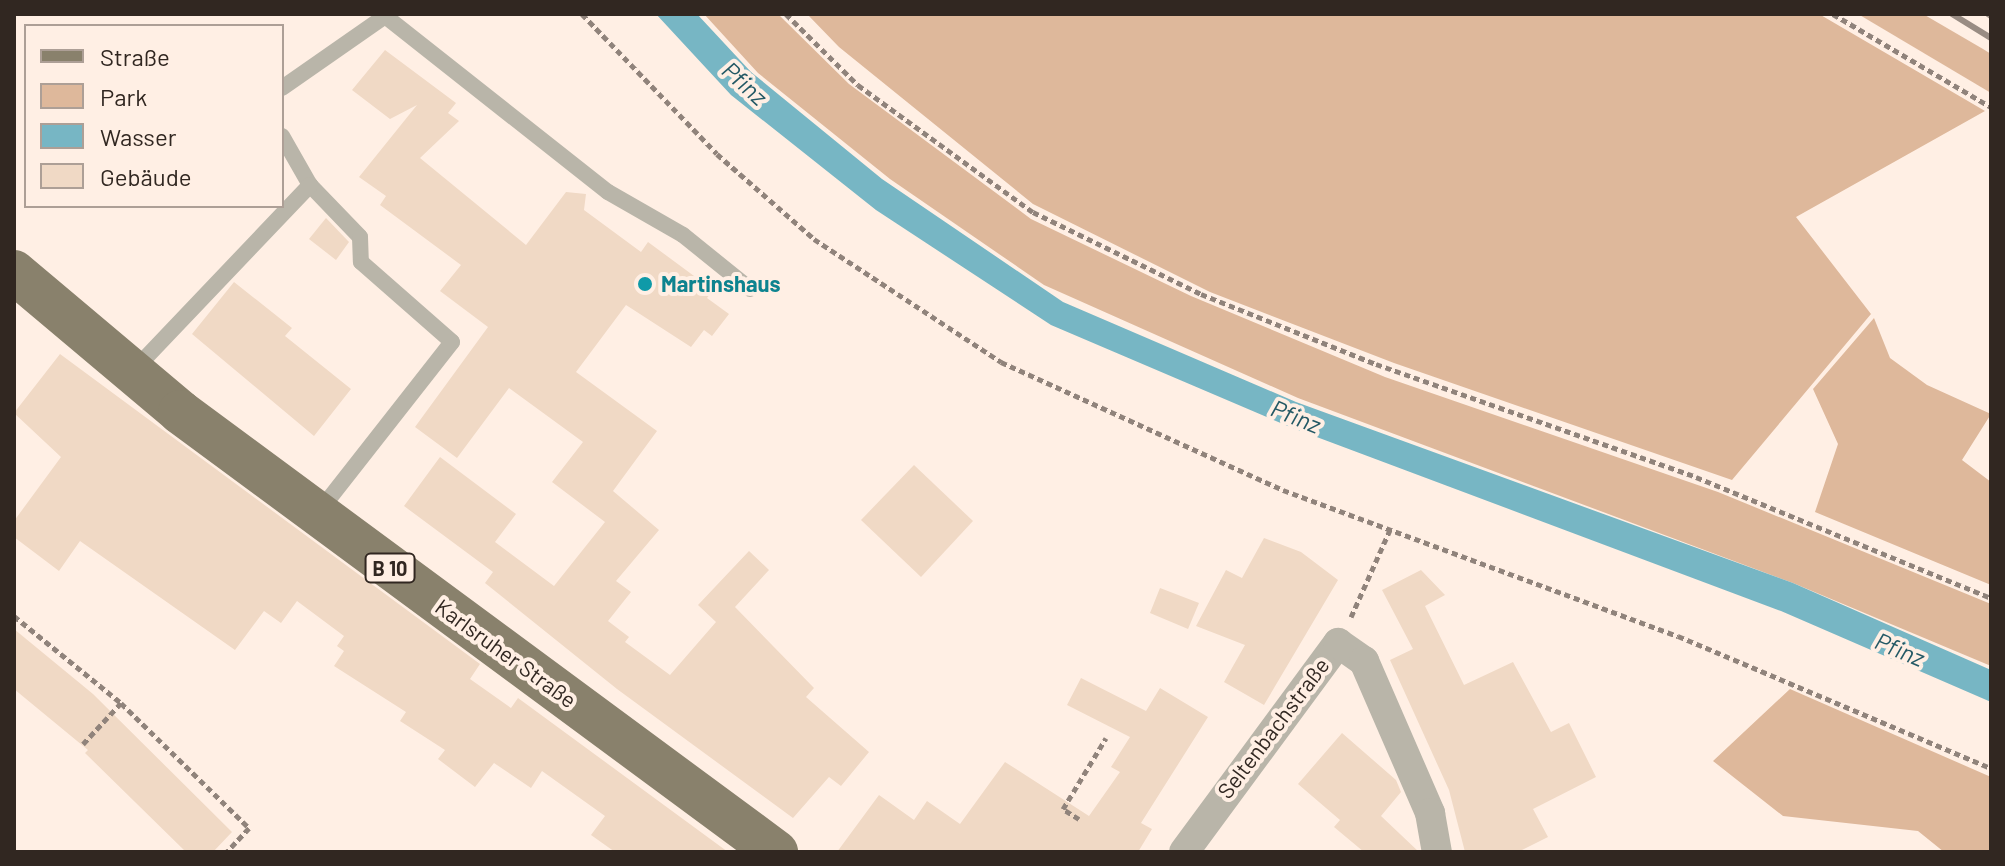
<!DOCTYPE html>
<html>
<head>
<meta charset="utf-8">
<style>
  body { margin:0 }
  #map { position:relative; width:2005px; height:866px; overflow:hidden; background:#ffefe4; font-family:Barlow,sans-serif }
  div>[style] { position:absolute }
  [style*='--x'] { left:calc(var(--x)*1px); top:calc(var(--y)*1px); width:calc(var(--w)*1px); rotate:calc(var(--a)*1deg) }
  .green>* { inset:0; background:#deb89b }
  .water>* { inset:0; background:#77b6c4 }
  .building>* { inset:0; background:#f0d9c5 }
  .path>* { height:5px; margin-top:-2.5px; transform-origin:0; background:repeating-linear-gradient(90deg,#90837b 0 6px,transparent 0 10px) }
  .lane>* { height:16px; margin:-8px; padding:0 8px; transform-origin:8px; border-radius:8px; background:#b9b5a9 }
  .street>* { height:30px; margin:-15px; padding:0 15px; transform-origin:15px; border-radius:15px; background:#b9b5a9 }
  .primary>* { height:44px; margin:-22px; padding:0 22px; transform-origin:22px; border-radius:22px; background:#89816c }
  .rail>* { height:6px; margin:-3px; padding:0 3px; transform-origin:3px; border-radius:3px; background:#998c83 }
  .dots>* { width:22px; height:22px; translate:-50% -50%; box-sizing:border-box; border:4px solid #ffefe4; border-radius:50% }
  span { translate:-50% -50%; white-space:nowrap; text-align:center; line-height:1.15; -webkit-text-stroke:8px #ffefe4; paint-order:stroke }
  .shield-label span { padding:2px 6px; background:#ffefe4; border:2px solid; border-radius:6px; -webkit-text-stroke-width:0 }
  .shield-label { font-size:20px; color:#312721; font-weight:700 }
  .culture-label { font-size:22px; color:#0d838f; font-weight:700 }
  .left { translate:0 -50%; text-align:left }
  .street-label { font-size:22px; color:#312721 }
  .water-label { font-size:24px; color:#245965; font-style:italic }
  .frame { position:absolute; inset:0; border:16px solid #312721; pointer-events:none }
  .legend { position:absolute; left:24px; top:24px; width:260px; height:184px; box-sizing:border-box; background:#ffefe4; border:2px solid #ad9f96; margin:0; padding:10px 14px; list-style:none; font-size:24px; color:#312721 }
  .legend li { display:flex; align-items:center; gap:16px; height:40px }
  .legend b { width:40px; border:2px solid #ad9f96 }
</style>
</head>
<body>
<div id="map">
  <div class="green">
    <div style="clip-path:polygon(704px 14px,778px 14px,849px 84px,1031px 219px,1191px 296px,1385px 377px,1718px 492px,1991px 604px,1991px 666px,1793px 583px,1298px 398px,1044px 285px,890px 179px,758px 73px)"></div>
    <div style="clip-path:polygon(807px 14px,1819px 14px,1985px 111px,1796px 217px,1871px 314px,1732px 480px,1394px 363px,1210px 292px,1033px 204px,839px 47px)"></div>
    <div style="clip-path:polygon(1858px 14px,1923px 14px,1983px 49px,1991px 54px,1991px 93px)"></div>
    <div style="clip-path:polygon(1874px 318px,1890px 358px,1927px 385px,1991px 414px,1962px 460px,1991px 482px,1991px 585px,1815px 512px,1838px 444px,1813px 389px)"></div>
    <div style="clip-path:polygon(1790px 689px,1991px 777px,1991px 852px,1944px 852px,1918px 831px,1783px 816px,1713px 761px)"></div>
  </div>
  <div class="water">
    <div style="clip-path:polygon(656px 14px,697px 14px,751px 72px,882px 179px,1063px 302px,1296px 402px,1793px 583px,1991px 670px,1991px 702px,1781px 611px,1290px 427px,1051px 325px,876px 210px,731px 95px)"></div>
  </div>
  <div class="building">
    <div style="clip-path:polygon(385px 50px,456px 103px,448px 113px,459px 121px,420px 158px,526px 245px,566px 192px,586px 194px,584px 210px,641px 252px,648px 242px,713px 290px,707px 298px,729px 314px,712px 336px,704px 330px,691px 347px,626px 305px,576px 372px,657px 431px,613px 491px,659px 530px,616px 581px,631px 592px,608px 621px,629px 637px,625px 642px,670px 675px,716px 622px,698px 605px,749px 551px,769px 570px,735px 607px,814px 688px,806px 697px,869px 752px,841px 786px,829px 777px,793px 818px,617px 689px,485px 583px,493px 572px,404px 506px,440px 457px,516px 514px,495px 542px,554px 586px,605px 522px,552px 482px,583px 442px,509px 388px,457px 458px,415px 427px,488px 327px,440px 291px,461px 265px,380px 205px,386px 196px,359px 177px,417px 105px,390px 119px,352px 90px)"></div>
    <div style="clip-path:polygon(326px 218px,349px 242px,336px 260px,309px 239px)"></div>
    <div style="clip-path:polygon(234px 282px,292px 328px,285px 336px,351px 389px,314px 436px,192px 334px)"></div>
    <div style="clip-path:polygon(60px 354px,480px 664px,470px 679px,511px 708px,518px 698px,728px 852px,615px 852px,591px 835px,605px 816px,542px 771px,531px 788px,494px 763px,475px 787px,438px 759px,445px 750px,400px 721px,406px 712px,334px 666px,344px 651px,337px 646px,344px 636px,297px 601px,281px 623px,264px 611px,235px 650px,80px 541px,59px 571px,14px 537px,14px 521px,61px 457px,14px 413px)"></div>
    <div style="clip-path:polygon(914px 465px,973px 521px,921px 577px,861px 520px)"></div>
    <div style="clip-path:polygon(1264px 538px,1301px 552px,1338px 580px,1264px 705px,1224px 682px,1245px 645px,1196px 626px,1226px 570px,1242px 578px)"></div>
    <div style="clip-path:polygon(1421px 570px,1445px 595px,1425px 606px,1464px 685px,1513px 662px,1551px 732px,1569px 723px,1596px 777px,1533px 809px,1548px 837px,1518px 852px,1465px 852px,1449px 790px,1390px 660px,1413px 649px,1382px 590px)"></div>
    <div style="clip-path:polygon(1160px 588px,1199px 603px,1188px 629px,1150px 613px)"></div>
    <div style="clip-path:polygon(14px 629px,93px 694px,232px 832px,213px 852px,186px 852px,85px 753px,88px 750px,14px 689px)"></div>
    <div style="clip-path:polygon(1081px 678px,1146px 711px,1160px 688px,1208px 717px,1141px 823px,1152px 829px,1138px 852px,837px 852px,879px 795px,914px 820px,927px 801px,960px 824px,1005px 762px,1089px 816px,1120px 772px,1111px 767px,1130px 737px,1067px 705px)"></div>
    <div style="clip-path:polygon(1342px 733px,1396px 780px,1401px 792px,1381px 816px,1419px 852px,1364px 852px,1334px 827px,1340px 820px,1298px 784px)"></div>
  </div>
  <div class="path">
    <div style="--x:582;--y:14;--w:194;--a:46"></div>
    <div style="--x:717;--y:154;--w:129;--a:41.2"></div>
    <div style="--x:814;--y:239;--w:224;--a:33.3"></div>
    <div style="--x:1001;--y:362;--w:310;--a:24.4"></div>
    <div style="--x:1283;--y:490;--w:421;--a:20.3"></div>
    <div style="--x:1678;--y:636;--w:340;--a:22.9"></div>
    <div style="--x:786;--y:14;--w:101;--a:44.6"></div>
    <div style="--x:858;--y:85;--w:216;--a:36"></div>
    <div style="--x:1033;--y:212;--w:187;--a:26"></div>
    <div style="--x:1201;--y:294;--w:188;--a:21.8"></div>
    <div style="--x:1376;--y:364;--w:339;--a:19.4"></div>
    <div style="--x:1696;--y:477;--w:319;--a:22.3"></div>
    <div style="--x:1833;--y:14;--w:183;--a:30.5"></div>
    <div style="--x:14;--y:616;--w:138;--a:39.1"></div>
    <div style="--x:121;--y:703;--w:179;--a:44.3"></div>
    <div style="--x:249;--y:828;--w:33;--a:133"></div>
    <div style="--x:1351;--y:617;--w:95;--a:-65.9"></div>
    <div style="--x:83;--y:744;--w:56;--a:-47.2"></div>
    <div style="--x:1079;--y:819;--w:19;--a:-148"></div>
    <div style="--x:1063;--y:809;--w:83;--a:-58.8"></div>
  </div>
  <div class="lane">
    <div style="--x:385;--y:16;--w:284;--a:38.3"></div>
    <div style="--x:608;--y:192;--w:86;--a:29.8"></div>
    <div style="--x:683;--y:235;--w:86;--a:38.9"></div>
    <div style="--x:282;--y:88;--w:129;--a:-34.9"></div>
    <div style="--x:282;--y:136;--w:56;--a:60.3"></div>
    <div style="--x:310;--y:185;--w:72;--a:46.1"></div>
    <div style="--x:360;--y:237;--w:25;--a:88"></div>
    <div style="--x:361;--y:262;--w:121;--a:41.3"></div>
    <div style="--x:452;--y:342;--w:217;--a:128.1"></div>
    <div style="--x:133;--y:371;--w:257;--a:-46.4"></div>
  </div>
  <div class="street">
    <div style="--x:1184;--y:852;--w:260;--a:-53.6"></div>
    <div style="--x:1338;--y:643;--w:32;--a:35"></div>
    <div style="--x:1364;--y:661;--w:166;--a:66.5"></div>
    <div style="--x:1430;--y:813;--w:40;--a:80"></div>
  </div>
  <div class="primary">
    <div style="--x:14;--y:272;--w:217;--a:40.1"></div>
    <div style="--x:180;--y:412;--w:741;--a:36.44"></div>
  </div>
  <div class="rail">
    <div style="--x:1952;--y:14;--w:46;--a:31.6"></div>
    <div style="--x:1988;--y:14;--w:4;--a:34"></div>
  </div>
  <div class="dots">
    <div style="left:645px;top:284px;background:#0f9aa8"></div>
  </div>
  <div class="shield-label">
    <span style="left:390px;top:568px">B 10</span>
  </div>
  <div class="culture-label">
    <span class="left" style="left:661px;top:284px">Martinshaus</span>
  </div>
  <div class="street-label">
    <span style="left:506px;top:653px;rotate:36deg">Karlsruher Straße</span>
    <span style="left:1273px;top:728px;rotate:-53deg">Seltenbachstraße</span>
  </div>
  <div class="water-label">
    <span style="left:745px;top:83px;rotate:42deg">Pfinz</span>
    <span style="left:1296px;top:416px;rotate:22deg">Pfinz</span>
    <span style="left:1900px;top:649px;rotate:23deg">Pfinz</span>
  </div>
  <div class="frame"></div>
  <ul class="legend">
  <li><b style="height:10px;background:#89816c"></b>Straße</li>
  <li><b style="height:22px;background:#deb89b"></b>Park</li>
  <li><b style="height:22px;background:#77b6c4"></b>Wasser</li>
  <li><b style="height:22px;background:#f0d9c5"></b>Gebäude</li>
  </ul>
</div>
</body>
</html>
